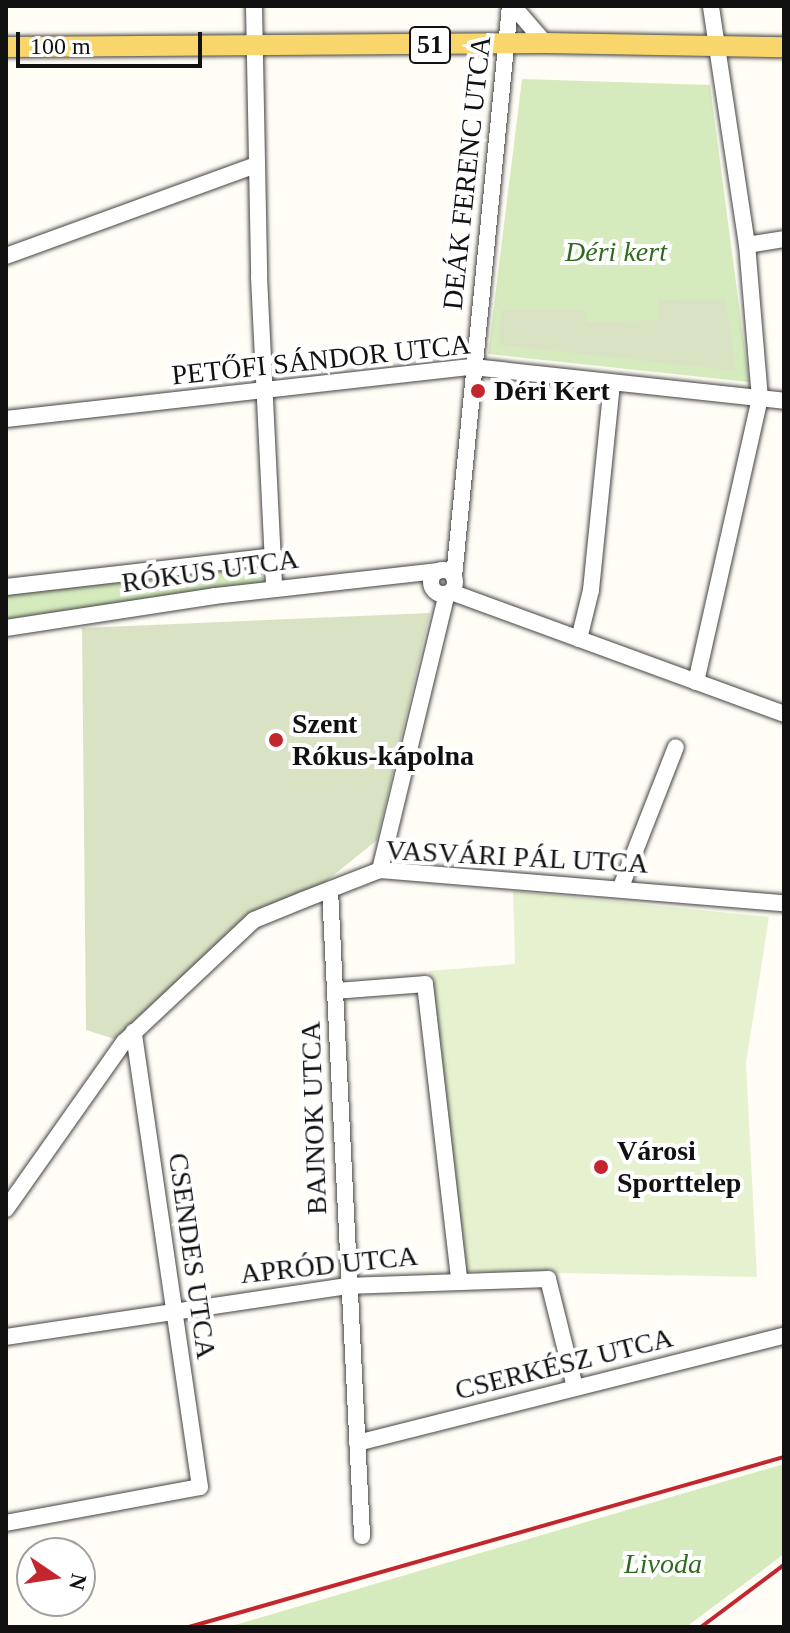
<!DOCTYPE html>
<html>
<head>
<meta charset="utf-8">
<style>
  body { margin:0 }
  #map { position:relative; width:790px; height:1633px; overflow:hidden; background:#fffdf5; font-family:Georgia,serif }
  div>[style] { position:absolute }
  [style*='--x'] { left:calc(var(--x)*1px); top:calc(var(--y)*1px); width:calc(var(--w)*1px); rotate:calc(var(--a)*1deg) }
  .green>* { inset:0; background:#d5ebbd }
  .cemetery>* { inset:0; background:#d9e3c4 }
  .pitch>* { inset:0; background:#e6f2cf }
  .roads { filter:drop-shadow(0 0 2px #444) drop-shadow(0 0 2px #444) }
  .minor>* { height:16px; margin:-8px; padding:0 8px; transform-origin:8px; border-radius:8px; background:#fff }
  .minor>.ring { margin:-8px; padding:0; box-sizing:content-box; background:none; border:16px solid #fff; border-radius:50% }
  .major>* { height:20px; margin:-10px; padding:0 10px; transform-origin:10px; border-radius:10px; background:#f9d66b }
  .rail>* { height:4px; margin:-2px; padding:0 2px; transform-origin:2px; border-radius:2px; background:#c4262e }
  .dots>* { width:22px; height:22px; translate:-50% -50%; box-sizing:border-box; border:4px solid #fff; border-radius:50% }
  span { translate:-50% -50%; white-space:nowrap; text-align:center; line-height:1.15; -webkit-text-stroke:8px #fff; paint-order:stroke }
  .shield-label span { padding:2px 6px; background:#fff; border:2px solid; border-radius:6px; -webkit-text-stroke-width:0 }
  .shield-label { font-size:26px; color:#111; font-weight:700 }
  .street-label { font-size:28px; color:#111 }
  .park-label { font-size:28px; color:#2f6b1f; font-style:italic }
  .poi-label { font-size:28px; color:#111; font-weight:700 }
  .left { translate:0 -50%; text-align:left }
  .frame { position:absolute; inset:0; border:8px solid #111; pointer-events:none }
  .north { position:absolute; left:16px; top:1537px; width:80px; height:80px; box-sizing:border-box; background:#fff; border:2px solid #a0a0a0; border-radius:50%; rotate:103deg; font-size:22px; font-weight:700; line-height:32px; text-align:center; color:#111 }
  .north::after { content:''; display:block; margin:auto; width:28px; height:36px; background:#c4262e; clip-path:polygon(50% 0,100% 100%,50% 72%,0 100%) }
  .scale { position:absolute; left:16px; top:32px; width:186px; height:36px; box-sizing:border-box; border:4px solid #111; border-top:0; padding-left:10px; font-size:24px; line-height:28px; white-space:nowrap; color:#111; -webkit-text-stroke:6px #fff; paint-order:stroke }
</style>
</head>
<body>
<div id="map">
  <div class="green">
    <div style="clip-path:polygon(522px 79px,710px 85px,749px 382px,488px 354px)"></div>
    <div style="clip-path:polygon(261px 559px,263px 583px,6px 619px,6px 589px)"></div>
    <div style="clip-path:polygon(784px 1464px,784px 1554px,686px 1627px,228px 1627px)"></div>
  </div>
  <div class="cemetery">
    <div style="clip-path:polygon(726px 299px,736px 371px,499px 345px,501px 310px,584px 310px,587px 322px,658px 320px,658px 300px)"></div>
    <div style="clip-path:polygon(430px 613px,377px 840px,303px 900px,254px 920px,124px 1042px,86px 1030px,82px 628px)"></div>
  </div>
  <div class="pitch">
    <div style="clip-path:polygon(513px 891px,769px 917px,746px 1063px,757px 1277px,462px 1271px,429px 971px,515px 964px)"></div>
  </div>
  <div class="roads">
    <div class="minor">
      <div style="--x:254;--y:6;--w:271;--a:88.9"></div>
      <div style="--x:259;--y:277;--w:311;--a:87.2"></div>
      <div style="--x:513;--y:6;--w:49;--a:49.1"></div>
      <div style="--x:747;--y:245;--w:37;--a:-9"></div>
      <div style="--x:6;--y:256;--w:266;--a:-20"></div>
      <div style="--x:6;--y:419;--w:470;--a:-6.4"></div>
      <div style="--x:473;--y:367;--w:313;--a:6.2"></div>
      <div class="ring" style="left:431px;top:570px;width:8px;height:8px"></div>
      <div style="--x:454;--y:577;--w:574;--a:-84.4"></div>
      <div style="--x:6;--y:587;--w:271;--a:-6.6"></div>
      <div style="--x:451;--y:592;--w:355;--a:20.1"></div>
      <div style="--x:6;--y:628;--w:211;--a:-8.7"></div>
      <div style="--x:215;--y:596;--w:224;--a:-6.4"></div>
      <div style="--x:579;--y:639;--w:50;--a:-76.2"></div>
      <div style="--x:591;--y:590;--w:207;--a:-84.2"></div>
      <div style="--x:696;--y:682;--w:290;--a:-77.3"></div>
      <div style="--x:760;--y:399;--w:155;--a:-94.8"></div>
      <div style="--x:747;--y:245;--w:242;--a:-98.6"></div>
      <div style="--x:380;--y:870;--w:284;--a:-76.4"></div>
      <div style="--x:621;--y:887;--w:150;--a:-68.6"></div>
      <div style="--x:330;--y:890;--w:647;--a:87.16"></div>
      <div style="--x:335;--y:991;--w:90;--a:-4.4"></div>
      <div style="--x:425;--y:984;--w:296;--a:83.4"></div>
      <div style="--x:6;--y:1209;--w:204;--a:-54.8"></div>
      <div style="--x:124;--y:1042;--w:178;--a:-43.2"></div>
      <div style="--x:254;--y:920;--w:53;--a:-22.2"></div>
      <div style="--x:303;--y:900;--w:83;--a:-21.3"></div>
      <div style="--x:380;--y:870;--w:405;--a:4.7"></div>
      <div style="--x:6;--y:1337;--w:344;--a:-8.5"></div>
      <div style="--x:346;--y:1286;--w:202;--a:-2"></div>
      <div style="--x:548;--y:1279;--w:111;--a:76"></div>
      <div style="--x:357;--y:1443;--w:440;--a:-14.1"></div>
      <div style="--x:6;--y:1523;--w:197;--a:-10.5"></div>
      <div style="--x:200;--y:1487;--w:460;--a:-98.3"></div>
    </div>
    <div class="major">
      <div style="--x:6;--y:47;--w:539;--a:-0.43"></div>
      <div style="--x:545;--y:43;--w:239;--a:1"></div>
    </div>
  </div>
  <div class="rail">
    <div style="--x:189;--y:1627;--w:619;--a:-15.95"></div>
    <div style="--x:701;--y:1627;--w:104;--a:-36.8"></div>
  </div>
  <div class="dots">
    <div style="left:478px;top:391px;background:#c4262e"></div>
    <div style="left:276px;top:740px;background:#c4262e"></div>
    <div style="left:601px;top:1167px;background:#c4262e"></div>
  </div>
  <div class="shield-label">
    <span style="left:430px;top:45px">51</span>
  </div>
  <div class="street-label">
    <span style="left:467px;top:173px;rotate:-84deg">DEÁK FERENC UTCA</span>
    <span style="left:321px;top:360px;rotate:-6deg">PETŐFI SÁNDOR UTCA</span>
    <span style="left:210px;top:571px;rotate:-8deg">RÓKUS UTCA</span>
    <span style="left:517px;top:857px;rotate:3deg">VASVÁRI PÁL UTCA</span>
    <span style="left:314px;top:1118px;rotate:-92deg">BAJNOK UTCA</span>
    <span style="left:192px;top:1256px;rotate:82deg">CSENDES UTCA</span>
    <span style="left:329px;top:1265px;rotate:-6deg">APRÓD UTCA</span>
    <span style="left:564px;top:1364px;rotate:-14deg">CSERKÉSZ UTCA</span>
  </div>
  <div class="park-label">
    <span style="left:616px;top:252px">Déri kert</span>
    <span style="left:663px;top:1564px">Livoda</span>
  </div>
  <div class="poi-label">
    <span class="left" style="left:494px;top:391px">Déri Kert</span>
    <span class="left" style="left:292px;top:740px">Szent<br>Rókus-kápolna</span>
    <span class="left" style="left:617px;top:1167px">Városi<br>Sporttelep</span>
  </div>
  <div class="frame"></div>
  <div class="north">N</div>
  <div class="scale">100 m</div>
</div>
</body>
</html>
